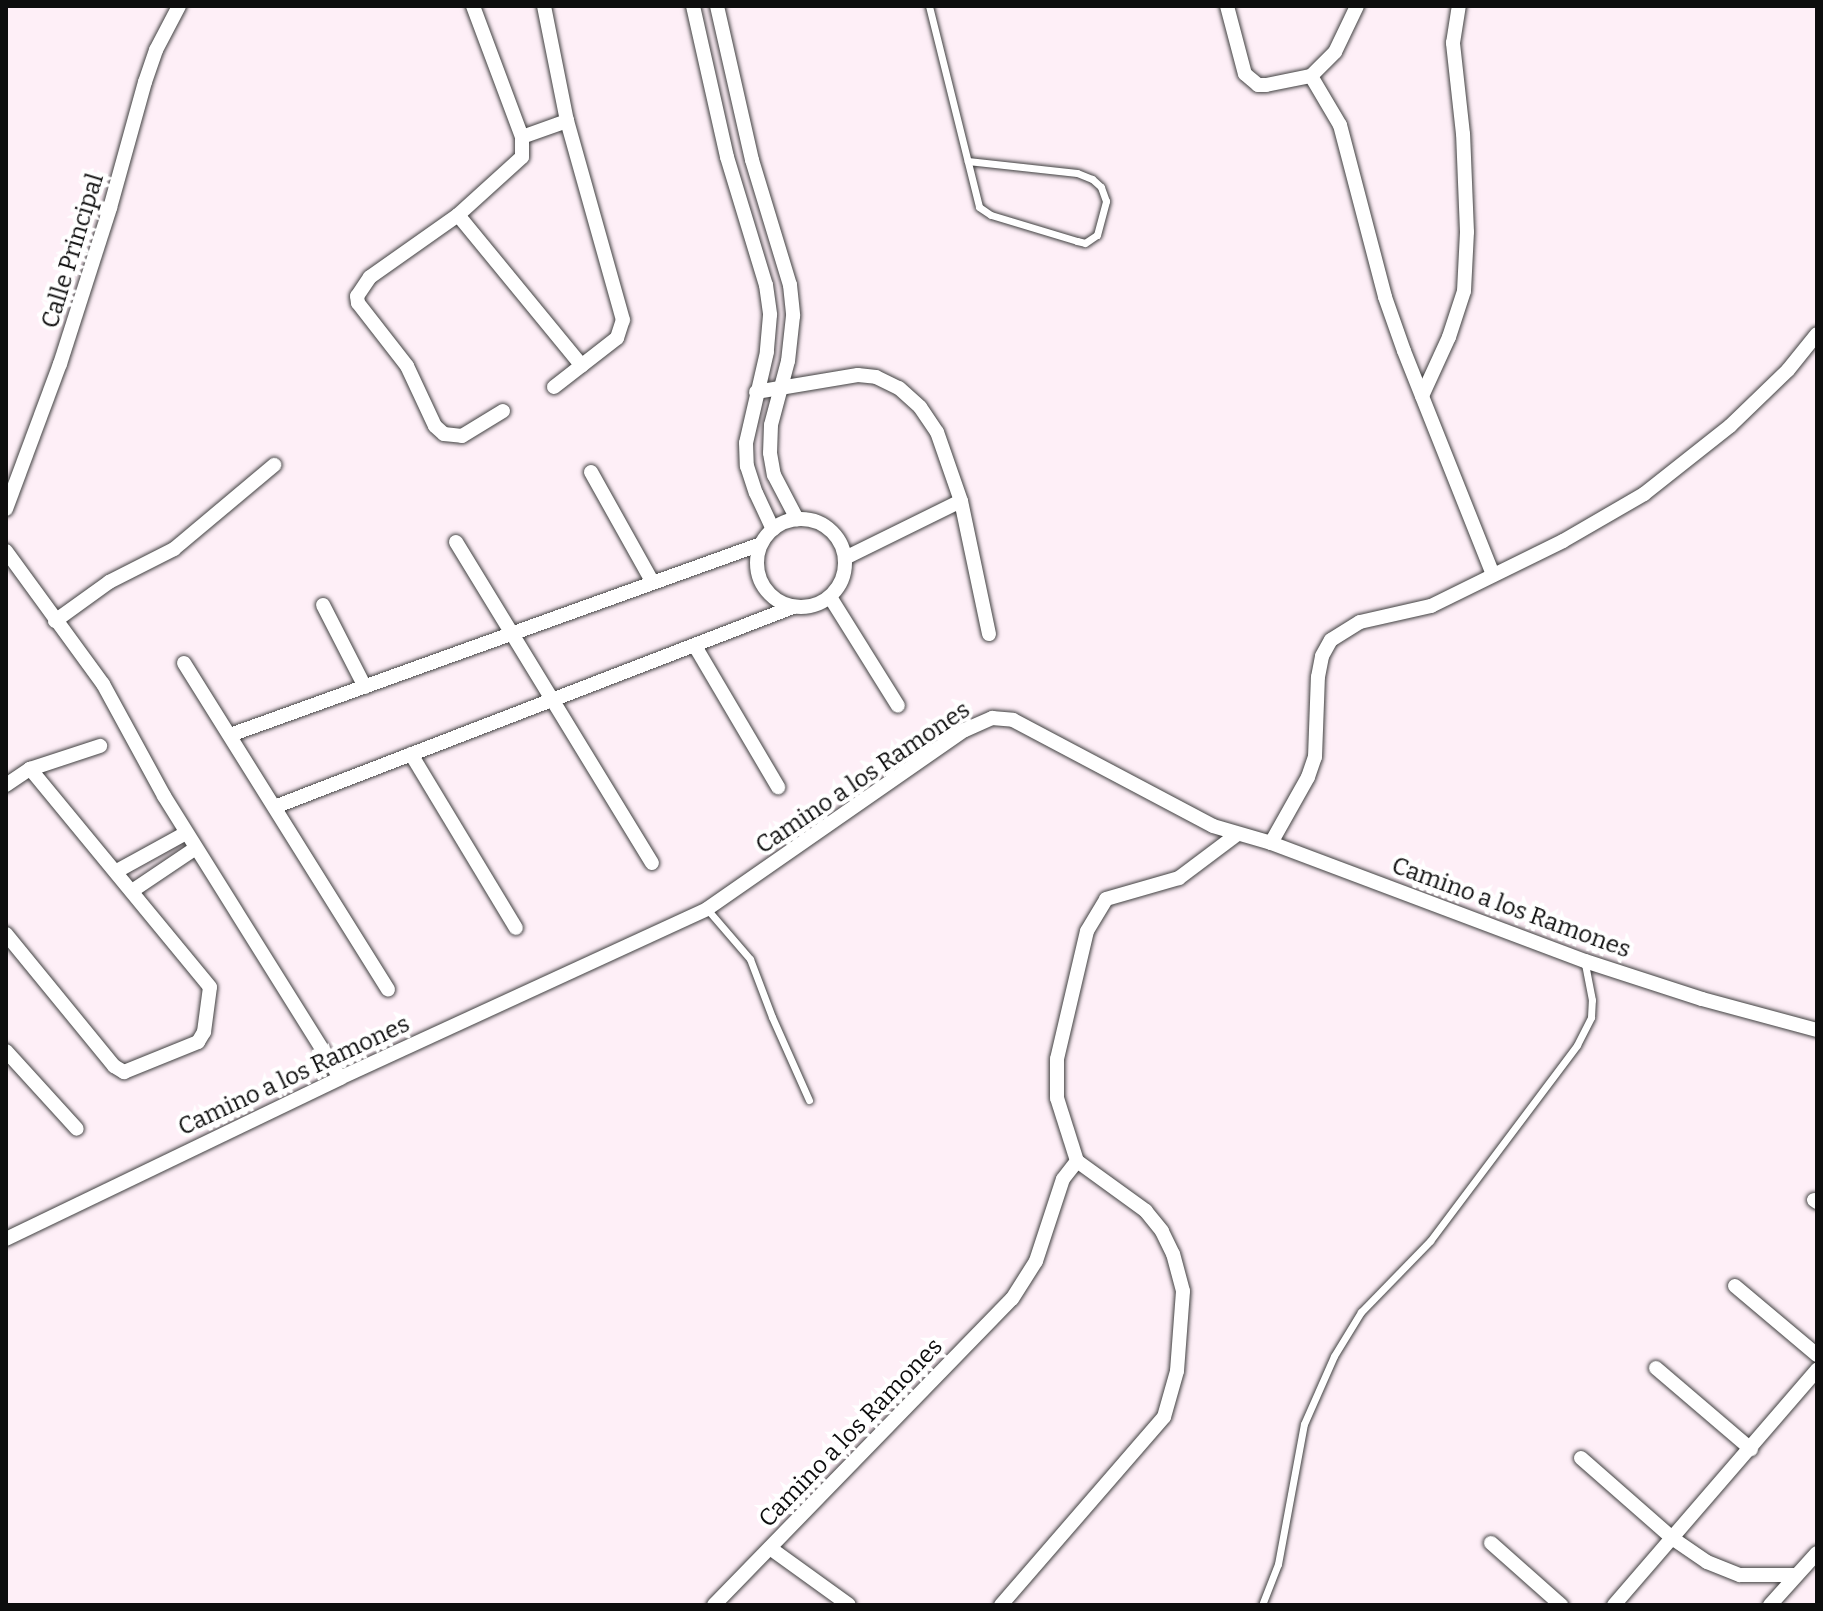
<!DOCTYPE html>
<html>
<head>
<meta charset="utf-8">
<style>
  body { margin:0 }
  #map { position:relative; width:1823px; height:1611px; overflow:hidden; background:#feeff7; font-family:Bitter,serif }
  div>[style] { position:absolute }
  [style*='--x'] { left:calc(var(--x)*1px); top:calc(var(--y)*1px); width:calc(var(--w)*1px); rotate:calc(var(--a)*1deg) }
  .roads { filter:drop-shadow(0 0 2px #404040) drop-shadow(0 0 2px #404040) }
  .service>* { height:7px; margin:-3.5px; padding:0 3.5px; transform-origin:3.5px; border-radius:3.5px; background:#fff }
  .minor>* { height:14px; margin:-7px; padding:0 7px; transform-origin:7px; border-radius:7px; background:#fff }
  .minor>.ring { margin:-7px; padding:0; box-sizing:content-box; background:none; border:14px solid #fff; border-radius:50% }
  span { translate:-50% -50%; white-space:nowrap; text-align:center; line-height:1.15; -webkit-text-stroke:8px #fff; paint-order:stroke }
  .street-label { font-size:24px; color:#0d0d0d }
  .frame { position:absolute; inset:0; border:8px solid #0d0d0d; pointer-events:none }
</style>
</head>
<body>
<div id="map">
  <div class="roads">
    <div class="service">
      <div style="--x:929;--y:6;--w:207;--a:76"></div>
      <div style="--x:979;--y:207;--w:14;--a:34"></div>
      <div style="--x:991;--y:215;--w:90;--a:16.8"></div>
      <div style="--x:1077;--y:241;--w:8;--a:14"></div>
      <div style="--x:1085;--y:243;--w:14;--a:-34"></div>
      <div style="--x:1097;--y:235;--w:35;--a:-75"></div>
      <div style="--x:1106;--y:201;--w:15;--a:-110"></div>
      <div style="--x:1101;--y:187;--w:12;--a:-138"></div>
      <div style="--x:1092;--y:179;--w:16;--a:-158"></div>
      <div style="--x:1077;--y:173;--w:110;--a:-173.7"></div>
      <div style="--x:707;--y:909;--w:66;--a:49.3"></div>
      <div style="--x:750;--y:959;--w:62;--a:69.2"></div>
      <div style="--x:772;--y:1017;--w:91;--a:66"></div>
      <div style="--x:1262;--y:1605;--w:44;--a:-68.7"></div>
      <div style="--x:1278;--y:1564;--w:142;--a:-79.5"></div>
      <div style="--x:1304;--y:1424;--w:74;--a:-66.2"></div>
      <div style="--x:1334;--y:1356;--w:52;--a:-58.5"></div>
      <div style="--x:1361;--y:1312;--w:99;--a:-45.8"></div>
      <div style="--x:1430;--y:1241;--w:245;--a:-53.1"></div>
      <div style="--x:1577;--y:1045;--w:31;--a:-63"></div>
      <div style="--x:1591;--y:1017;--w:17;--a:-87"></div>
      <div style="--x:1592;--y:1000;--w:38;--a:-101"></div>
    </div>
    <div class="minor">
      <div style="--x:473;--y:6;--w:140;--a:69.5"></div>
      <div style="--x:522;--y:137;--w:20;--a:90"></div>
      <div style="--x:522;--y:157;--w:86;--a:137.8"></div>
      <div style="--x:458;--y:215;--w:108;--a:144.8"></div>
      <div style="--x:370;--y:277;--w:23;--a:124"></div>
      <div style="--x:357;--y:296;--w:7;--a:82"></div>
      <div style="--x:358;--y:303;--w:80;--a:52.1"></div>
      <div style="--x:407;--y:366;--w:66;--a:65"></div>
      <div style="--x:435;--y:426;--w:12;--a:42"></div>
      <div style="--x:444;--y:434;--w:18;--a:6"></div>
      <div style="--x:462;--y:436;--w:48;--a:-31.4"></div>
      <div style="--x:693;--y:6;--w:155;--a:77.3"></div>
      <div style="--x:727;--y:157;--w:134;--a:73.1"></div>
      <div style="--x:766;--y:285;--w:30;--a:82"></div>
      <div style="--x:770;--y:315;--w:37;--a:95"></div>
      <div style="--x:767;--y:352;--w:93;--a:103"></div>
      <div style="--x:746;--y:443;--w:23;--a:88"></div>
      <div style="--x:747;--y:466;--w:28;--a:72"></div>
      <div style="--x:756;--y:493;--w:40;--a:65"></div>
      <div style="--x:717;--y:6;--w:158;--a:77.2"></div>
      <div style="--x:752;--y:160;--w:131;--a:73.1"></div>
      <div style="--x:790;--y:285;--w:31;--a:84"></div>
      <div style="--x:793;--y:316;--w:45;--a:96.3"></div>
      <div style="--x:788;--y:361;--w:66;--a:104.9"></div>
      <div style="--x:771;--y:425;--w:28;--a:92"></div>
      <div style="--x:770;--y:453;--w:22;--a:80"></div>
      <div style="--x:774;--y:475;--w:50;--a:62.4"></div>
      <div style="--x:1227;--y:6;--w:70;--a:75.2"></div>
      <div style="--x:1245;--y:74;--w:17;--a:40"></div>
      <div style="--x:1258;--y:85;--w:8;--a:0"></div>
      <div style="--x:1266;--y:85;--w:46;--a:-11.3"></div>
      <div style="--x:1311;--y:76;--w:34;--a:-45"></div>
      <div style="--x:1335;--y:52;--w:51;--a:-64.4"></div>
      <div style="--x:1311;--y:76;--w:57;--a:59.4"></div>
      <div style="--x:1340;--y:125;--w:178;--a:75.3"></div>
      <div style="--x:1385;--y:297;--w:57;--a:70.6"></div>
      <div style="--x:1404;--y:351;--w:241;--a:68.3"></div>
      <div style="--x:522;--y:137;--w:48;--a:-19.6"></div>
      <div style="--x:567;--y:121;--w:117;--a:-101.3"></div>
      <div style="--x:458;--y:215;--w:195;--a:50.6"></div>
      <div style="--x:554;--y:387;--w:80;--a:-37.9"></div>
      <div style="--x:617;--y:338;--w:19;--a:-72"></div>
      <div style="--x:623;--y:320;--w:207;--a:-105.7"></div>
      <div style="--x:756;--y:392;--w:103;--a:-9.5"></div>
      <div style="--x:858;--y:375;--w:18;--a:6"></div>
      <div style="--x:876;--y:377;--w:25;--a:26"></div>
      <div style="--x:899;--y:388;--w:28;--a:42"></div>
      <div style="--x:920;--y:407;--w:30;--a:56"></div>
      <div style="--x:937;--y:432;--w:73;--a:70.8"></div>
      <div style="--x:961;--y:501;--w:136;--a:78.1"></div>
      <div style="--x:1422;--y:396;--w:65;--a:-65.4"></div>
      <div style="--x:1449;--y:337;--w:48;--a:-71.9"></div>
      <div style="--x:1464;--y:291;--w:59;--a:-87.1"></div>
      <div style="--x:1467;--y:232;--w:98;--a:-92.3"></div>
      <div style="--x:1463;--y:134;--w:92;--a:-96.3"></div>
      <div style="--x:1453;--y:43;--w:37;--a:-81"></div>
      <div style="--x:591;--y:472;--w:125;--a:60.8"></div>
      <div style="--x:6;--y:509;--w:155;--a:-69.6"></div>
      <div style="--x:60;--y:364;--w:164;--a:-72.2"></div>
      <div style="--x:110;--y:208;--w:131;--a:-74.5"></div>
      <div style="--x:145;--y:82;--w:34;--a:-71"></div>
      <div style="--x:156;--y:50;--w:50;--a:-62.4"></div>
      <div class="ring" style="left:757px;top:519px;width:74px;height:74px"></div>
      <div style="--x:456;--y:542;--w:376;--a:58.6"></div>
      <div style="--x:6;--y:551;--w:165;--a:53.9"></div>
      <div style="--x:103;--y:684;--w:128;--a:61.4"></div>
      <div style="--x:164;--y:796;--w:332;--a:58"></div>
      <div style="--x:845;--y:558;--w:129;--a:-26.2"></div>
      <div style="--x:830;--y:597;--w:128;--a:58"></div>
      <div style="--x:323;--y:605;--w:92;--a:62.9"></div>
      <div style="--x:55;--y:621;--w:67;--a:-35.8"></div>
      <div style="--x:109;--y:582;--w:73;--a:-26.9"></div>
      <div style="--x:174;--y:549;--w:131;--a:-40"></div>
      <div style="--x:695;--y:646;--w:164;--a:59.5"></div>
      <div style="--x:184;--y:663;--w:385;--a:58"></div>
      <div style="--x:230;--y:735;--w:564;--a:-19.78"></div>
      <div style="--x:411;--y:754;--w:203;--a:58.9"></div>
      <div style="--x:6;--y:785;--w:29;--a:-34"></div>
      <div style="--x:30;--y:769;--w:74;--a:-18.2"></div>
      <div style="--x:277;--y:806;--w:553;--a:-21.09"></div>
      <div style="--x:1271;--y:843;--w:76;--a:-60.7"></div>
      <div style="--x:1308;--y:777;--w:21;--a:-71"></div>
      <div style="--x:1315;--y:757;--w:80;--a:-87.9"></div>
      <div style="--x:1318;--y:677;--w:21;--a:-79"></div>
      <div style="--x:1322;--y:656;--w:18;--a:-61"></div>
      <div style="--x:1331;--y:640;--w:34;--a:-32"></div>
      <div style="--x:1360;--y:622;--w:73;--a:-12.7"></div>
      <div style="--x:1431;--y:606;--w:147;--a:-26.2"></div>
      <div style="--x:1563;--y:541;--w:94;--a:-30.1"></div>
      <div style="--x:1644;--y:494;--w:110;--a:-38.3"></div>
      <div style="--x:1730;--y:426;--w:81;--a:-44"></div>
      <div style="--x:1788;--y:370;--w:46;--a:-51.1"></div>
      <div style="--x:117;--y:871;--w:79;--a:-28.8"></div>
      <div style="--x:132;--y:891;--w:77;--a:-33.9"></div>
      <div style="--x:6;--y:934;--w:171;--a:50.7"></div>
      <div style="--x:114;--y:1066;--w:12;--a:31"></div>
      <div style="--x:124;--y:1072;--w:80;--a:-22.1"></div>
      <div style="--x:198;--y:1042;--w:12;--a:-59"></div>
      <div style="--x:204;--y:1032;--w:45;--a:-82.4"></div>
      <div style="--x:210;--y:987;--w:283;--a:-129.5"></div>
      <div style="--x:6;--y:1051;--w:105;--a:47.7"></div>
      <div style="--x:1814;--y:1200;--w:4;--a:34"></div>
      <div style="--x:6;--y:1239;--w:371;--a:-25.7"></div>
      <div style="--x:340;--y:1078;--w:404;--a:-24.7"></div>
      <div style="--x:707;--y:909;--w:314;--a:-34.8"></div>
      <div style="--x:965;--y:730;--w:30;--a:-24"></div>
      <div style="--x:992;--y:718;--w:21;--a:5"></div>
      <div style="--x:1013;--y:720;--w:226;--a:27.9"></div>
      <div style="--x:1213;--y:826;--w:60;--a:16.3"></div>
      <div style="--x:1271;--y:843;--w:335;--a:20.6"></div>
      <div style="--x:1585;--y:961;--w:123;--a:18"></div>
      <div style="--x:1702;--y:999;--w:119;--a:15.1"></div>
      <div style="--x:1735;--y:1286;--w:107;--a:40.1"></div>
      <div style="--x:1656;--y:1368;--w:125;--a:40.5"></div>
      <div style="--x:1581;--y:1458;--w:121;--a:41.3"></div>
      <div style="--x:1672;--y:1538;--w:42;--a:34.4"></div>
      <div style="--x:1707;--y:1562;--w:35;--a:22"></div>
      <div style="--x:1740;--y:1575;--w:56;--a:0"></div>
      <div style="--x:1491;--y:1543;--w:94;--a:41.5"></div>
      <div style="--x:770;--y:1548;--w:97;--a:35.8"></div>
      <div style="--x:714;--y:1605;--w:427;--a:-45.8"></div>
      <div style="--x:1012;--y:1299;--w:45;--a:-57.7"></div>
      <div style="--x:1036;--y:1261;--w:86;--a:-71.8"></div>
      <div style="--x:1063;--y:1179;--w:23;--a:-52"></div>
      <div style="--x:1001;--y:1605;--w:249;--a:-49.1"></div>
      <div style="--x:1164;--y:1417;--w:48;--a:-74.2"></div>
      <div style="--x:1177;--y:1371;--w:80;--a:-85.7"></div>
      <div style="--x:1183;--y:1291;--w:38;--a:-105"></div>
      <div style="--x:1173;--y:1254;--w:25;--a:-116"></div>
      <div style="--x:1162;--y:1231;--w:26;--a:-129"></div>
      <div style="--x:1146;--y:1211;--w:85;--a:-144.1"></div>
      <div style="--x:1077;--y:1161;--w:66;--a:-107.6"></div>
      <div style="--x:1057;--y:1098;--w:39;--a:-90"></div>
      <div style="--x:1057;--y:1059;--w:131;--a:-76.8"></div>
      <div style="--x:1087;--y:931;--w:37;--a:-59"></div>
      <div style="--x:1106;--y:899;--w:76;--a:-16"></div>
      <div style="--x:1179;--y:878;--w:71;--a:-37"></div>
      <div style="--x:1614;--y:1605;--w:311;--a:-49.2"></div>
      <div style="--x:1770;--y:1605;--w:70;--a:-47.9"></div>
    </div>
  </div>
  <div class="street-label">
    <span style="left:73px;top:251px;rotate:-73deg">Calle Principal</span>
    <span style="left:863px;top:778px;rotate:-34deg">Camino a los Ramones</span>
    <span style="left:1511px;top:908px;rotate:20deg">Camino a los Ramones</span>
    <span style="left:294px;top:1076px;rotate:-25deg">Camino a los Ramones</span>
    <span style="left:851px;top:1433px;rotate:-46deg">Camino a los Ramones</span>
  </div>
  <div class="frame"></div>
</div>
</body>
</html>
